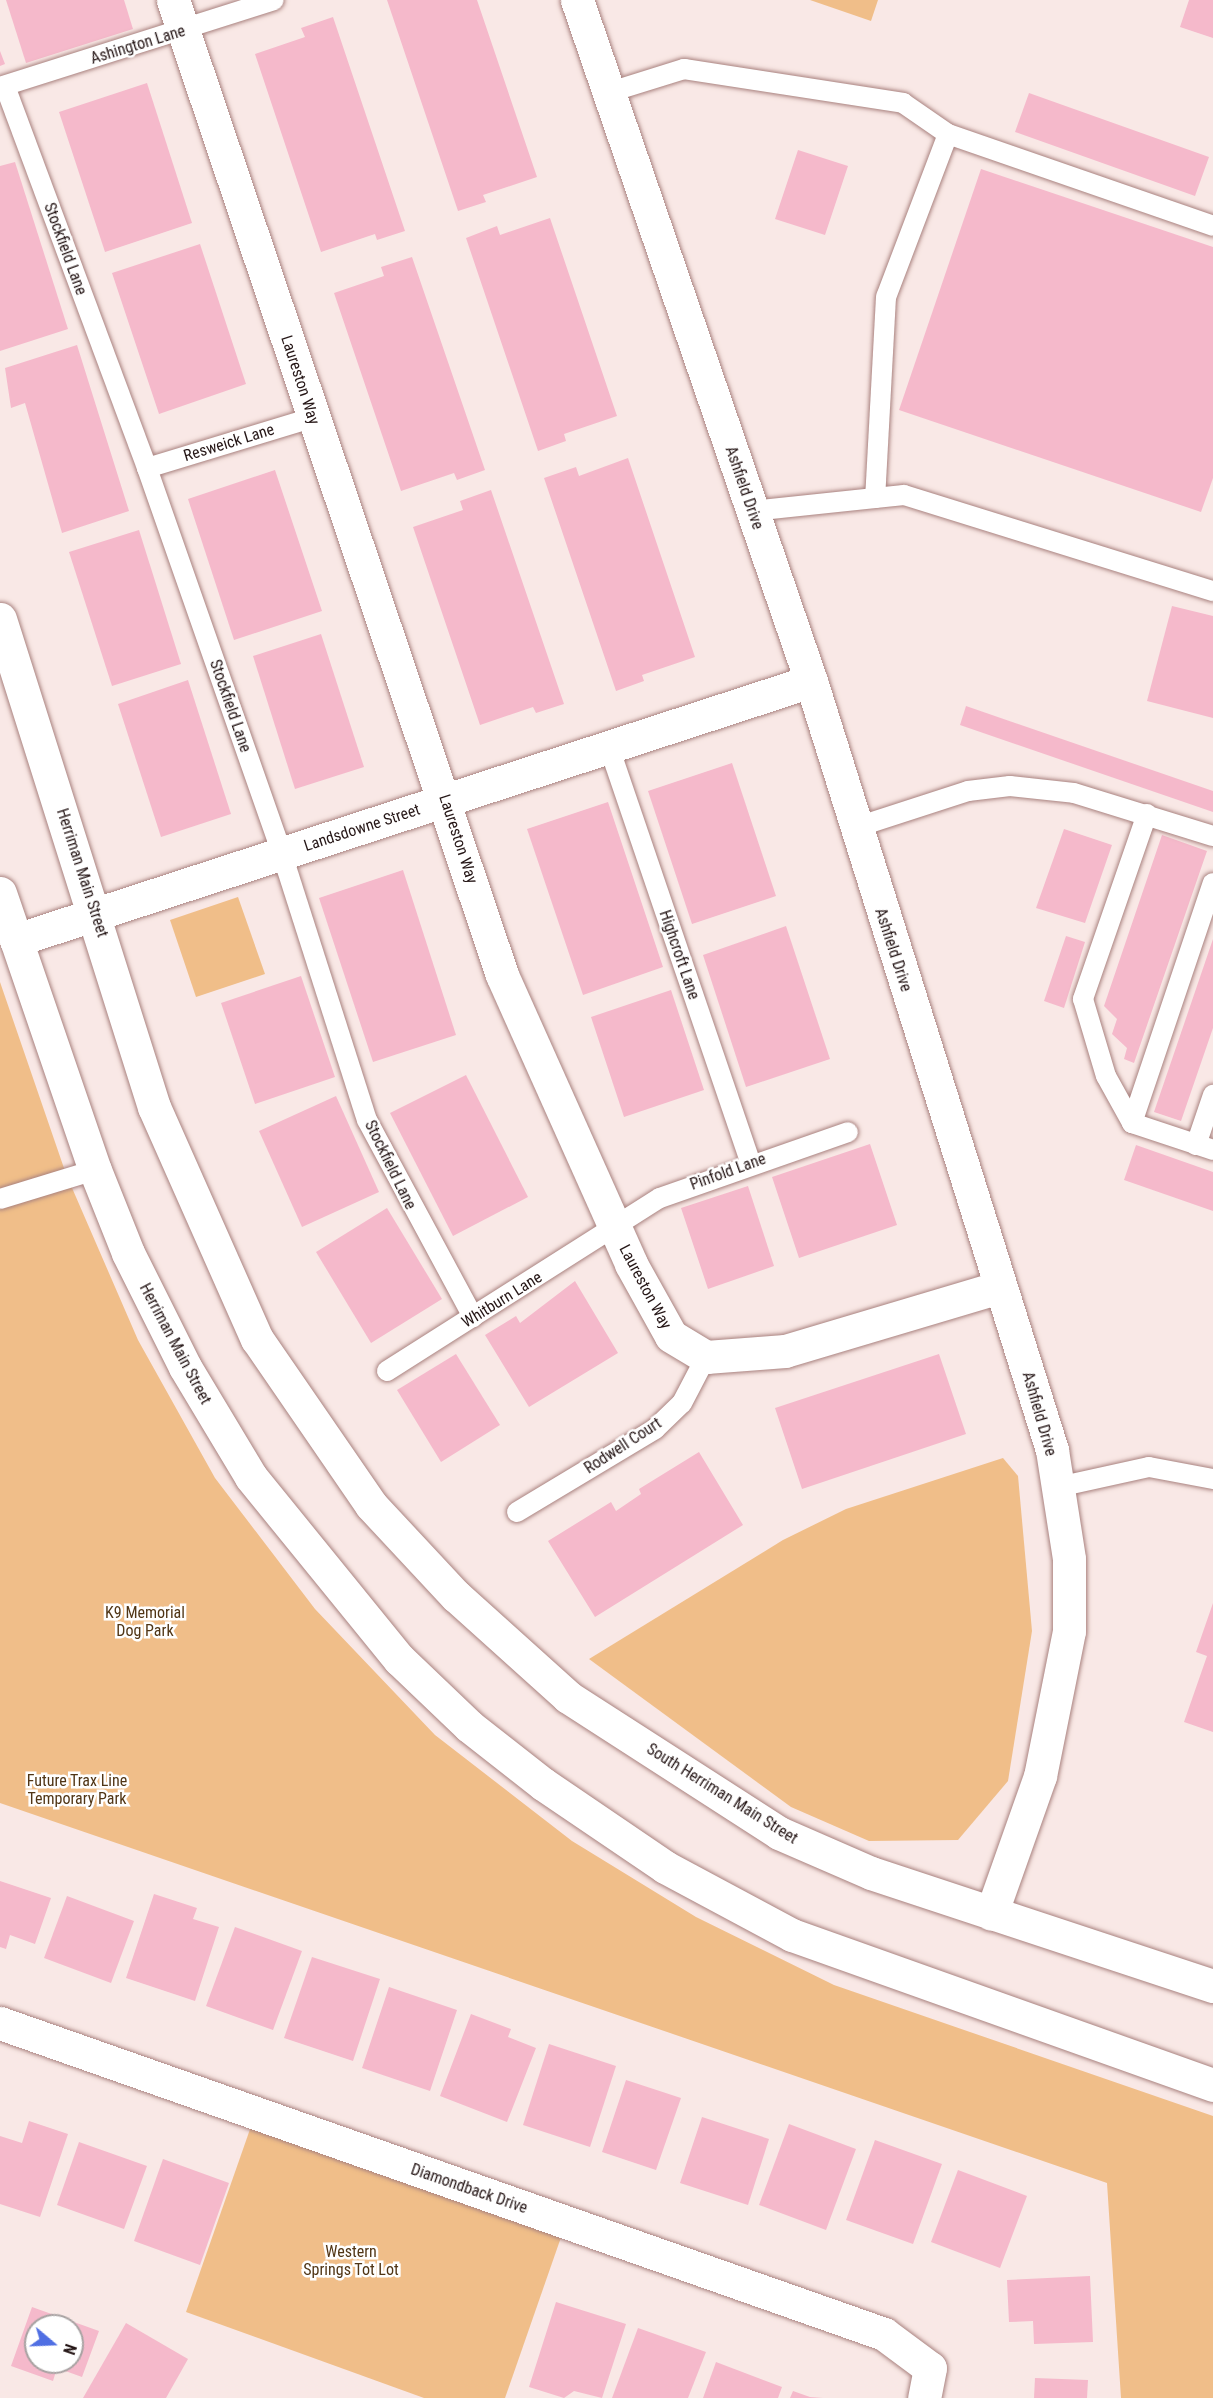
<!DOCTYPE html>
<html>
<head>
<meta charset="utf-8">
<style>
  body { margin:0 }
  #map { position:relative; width:1213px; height:2398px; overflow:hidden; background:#f9e8e6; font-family:"Roboto Condensed",sans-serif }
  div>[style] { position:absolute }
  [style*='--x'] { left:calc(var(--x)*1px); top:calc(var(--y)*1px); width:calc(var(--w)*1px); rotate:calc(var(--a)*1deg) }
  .green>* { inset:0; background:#f0be89 }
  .building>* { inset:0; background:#f5b9cb }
  .roads { filter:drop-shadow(0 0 2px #a9827f) drop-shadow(0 0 2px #a9827f) }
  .service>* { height:20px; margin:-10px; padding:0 10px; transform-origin:10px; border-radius:10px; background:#fff }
  .minor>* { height:33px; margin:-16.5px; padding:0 16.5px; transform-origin:16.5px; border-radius:16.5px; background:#fff }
  .tertiary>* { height:33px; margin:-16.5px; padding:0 16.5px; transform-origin:16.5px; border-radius:16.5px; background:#fff }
  .secondary>* { height:33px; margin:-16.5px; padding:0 16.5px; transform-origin:16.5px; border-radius:16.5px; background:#fff }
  span { translate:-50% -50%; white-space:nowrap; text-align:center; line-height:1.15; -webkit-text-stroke:5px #fff; paint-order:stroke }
  .street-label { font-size:16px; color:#251616 }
  .park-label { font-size:16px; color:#503515 }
  .north { position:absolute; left:24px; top:2314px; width:60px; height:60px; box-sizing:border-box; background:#fff; border:2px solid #a8a2a2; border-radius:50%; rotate:109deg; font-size:16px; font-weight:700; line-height:24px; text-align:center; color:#251616 }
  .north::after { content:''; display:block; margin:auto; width:21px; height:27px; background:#506fe3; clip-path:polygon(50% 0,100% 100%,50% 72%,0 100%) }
</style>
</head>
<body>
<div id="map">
  <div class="green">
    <div style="clip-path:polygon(810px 0,878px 0,871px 21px)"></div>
    <div style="clip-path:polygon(238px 897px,265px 974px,196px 997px,170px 920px)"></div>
    <div style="clip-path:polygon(0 982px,66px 1174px,138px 1340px,215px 1478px,315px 1609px,435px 1735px,572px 1841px,696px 1917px,834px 1985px,1213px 2116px,1213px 2398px,1121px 2398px,1107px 2183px,0 1803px)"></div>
    <div style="clip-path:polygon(1003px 1458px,1018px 1476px,1032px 1631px,1008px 1781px,958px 1840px,869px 1841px,791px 1807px,589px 1659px,783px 1540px,846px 1509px)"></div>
    <div style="clip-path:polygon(255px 2115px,566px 2223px,505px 2398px,424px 2398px,186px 2312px)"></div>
  </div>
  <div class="building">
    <div style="clip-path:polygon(6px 0,124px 0,133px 29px,26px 63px)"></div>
    <div style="clip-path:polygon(387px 0,477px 0,537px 177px,483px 195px,486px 202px,458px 211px)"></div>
    <div style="clip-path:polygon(1189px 0,1213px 0,1213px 38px,1180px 27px)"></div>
    <div style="clip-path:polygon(333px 17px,405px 231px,377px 240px,375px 234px,321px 252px,255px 54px,305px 37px,301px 28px)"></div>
    <div style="clip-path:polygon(0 51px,5px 64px,0 66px)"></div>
    <div style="clip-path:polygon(147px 83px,192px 223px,105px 252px,59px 112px)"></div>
    <div style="clip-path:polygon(1029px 93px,1209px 157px,1195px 196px,1015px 132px)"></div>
    <div style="clip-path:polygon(798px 150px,848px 166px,825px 235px,775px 219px)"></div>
    <div style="clip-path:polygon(15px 162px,68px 329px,0 351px,0 166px)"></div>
    <div style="clip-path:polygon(981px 169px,1213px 247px,1213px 478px,1201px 512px,899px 410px)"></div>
    <div style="clip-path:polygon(550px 218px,617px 416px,564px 434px,566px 441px,538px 451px,466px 238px,497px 226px,500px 235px)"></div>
    <div style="clip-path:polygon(200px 244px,246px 384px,159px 414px,112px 273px)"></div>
    <div style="clip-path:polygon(412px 257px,485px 470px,457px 480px,454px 473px,401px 491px,334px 293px,384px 276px,381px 267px)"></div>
    <div style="clip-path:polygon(77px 345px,129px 511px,62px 533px,25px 403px,11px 408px,5px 368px)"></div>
    <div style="clip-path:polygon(628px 458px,695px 657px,642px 675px,644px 681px,616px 691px,544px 478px,576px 467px,579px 476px)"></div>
    <div style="clip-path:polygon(275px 470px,322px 611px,234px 640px,188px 499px)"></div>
    <div style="clip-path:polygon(491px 490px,564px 704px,536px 713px,533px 707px,480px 725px,413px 527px,463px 510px,460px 501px)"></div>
    <div style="clip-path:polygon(139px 530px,181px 664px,112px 686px,69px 552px)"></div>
    <div style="clip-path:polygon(1172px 606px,1213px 616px,1213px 718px,1147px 701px)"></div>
    <div style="clip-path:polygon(321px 634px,364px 767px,295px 789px,253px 656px)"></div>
    <div style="clip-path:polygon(188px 680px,231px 814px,161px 837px,118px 704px)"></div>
    <div style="clip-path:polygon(966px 706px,1213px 791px,1213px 812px,960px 725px)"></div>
    <div style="clip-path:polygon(732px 763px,776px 896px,692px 924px,648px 791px)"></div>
    <div style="clip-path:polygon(608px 802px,663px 967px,583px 995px,527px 829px)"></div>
    <div style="clip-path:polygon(1064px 829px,1112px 845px,1085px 923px,1036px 908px)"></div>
    <div style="clip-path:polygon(1162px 835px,1207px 851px,1134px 1063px,1124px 1059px,1127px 1048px,1112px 1034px,1117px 1019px,1104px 1006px)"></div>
    <div style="clip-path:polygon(403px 870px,456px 1035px,373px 1062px,319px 898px)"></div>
    <div style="clip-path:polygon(786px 926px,830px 1059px,746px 1087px,703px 955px)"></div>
    <div style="clip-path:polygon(1066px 936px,1085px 942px,1064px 1008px,1044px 1001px)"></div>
    <div style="clip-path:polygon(1213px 939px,1213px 1028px,1181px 1121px,1154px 1112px)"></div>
    <div style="clip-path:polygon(301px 976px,335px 1077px,255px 1104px,221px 1003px)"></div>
    <div style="clip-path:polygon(671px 990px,704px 1090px,624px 1117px,591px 1017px)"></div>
    <div style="clip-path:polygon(466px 1075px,528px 1197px,453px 1236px,390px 1113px)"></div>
    <div style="clip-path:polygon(336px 1096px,379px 1192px,302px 1227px,259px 1131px)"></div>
    <div style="clip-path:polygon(870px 1144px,897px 1225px,799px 1258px,772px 1177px)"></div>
    <div style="clip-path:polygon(1136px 1145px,1213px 1172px,1213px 1211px,1124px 1180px)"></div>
    <div style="clip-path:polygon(748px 1186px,774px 1266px,708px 1289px,681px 1208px)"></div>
    <div style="clip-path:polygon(387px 1208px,442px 1299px,371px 1343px,316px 1252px)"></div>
    <div style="clip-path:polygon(575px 1281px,618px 1353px,529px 1407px,485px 1335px,516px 1316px,520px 1323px)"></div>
    <div style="clip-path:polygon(456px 1354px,500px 1425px,441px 1462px,397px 1390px)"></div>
    <div style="clip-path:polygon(939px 1354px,966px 1434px,802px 1489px,775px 1408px)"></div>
    <div style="clip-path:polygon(699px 1452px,743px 1525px,595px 1617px,548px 1541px,611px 1502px,616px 1511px,641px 1494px,639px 1489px)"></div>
    <div style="clip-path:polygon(1213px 1603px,1213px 1732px,1184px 1722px,1207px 1656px,1196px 1652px)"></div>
    <div style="clip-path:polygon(0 1881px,51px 1898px,35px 1944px,10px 1935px,6px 1949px,0 1947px)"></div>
    <div style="clip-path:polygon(154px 1894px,197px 1908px,193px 1919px,219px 1927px,195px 2001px,126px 1978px)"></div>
    <div style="clip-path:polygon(67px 1896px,134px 1921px,111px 1983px,44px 1958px)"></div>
    <div style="clip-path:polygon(235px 1927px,302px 1951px,273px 2030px,206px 2006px)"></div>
    <div style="clip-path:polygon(312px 1957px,380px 1979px,353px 2061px,284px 2038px)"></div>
    <div style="clip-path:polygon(389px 1987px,457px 2010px,430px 2091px,362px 2068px)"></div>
    <div style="clip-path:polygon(471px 2014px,511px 2029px,508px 2037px,536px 2048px,507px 2122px,440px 2096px)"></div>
    <div style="clip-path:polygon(549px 2044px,616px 2066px,590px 2147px,523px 2125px)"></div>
    <div style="clip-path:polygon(626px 2080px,681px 2098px,656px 2170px,602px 2152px)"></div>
    <div style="clip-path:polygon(702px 2117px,769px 2139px,748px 2205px,680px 2183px)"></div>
    <div style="clip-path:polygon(29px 2121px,68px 2134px,40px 2217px,0 2204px,0 2136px,22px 2143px)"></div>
    <div style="clip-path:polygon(789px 2124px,856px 2149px,826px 2230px,759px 2205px)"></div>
    <div style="clip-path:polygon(875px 2140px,942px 2164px,913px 2244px,846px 2220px)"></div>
    <div style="clip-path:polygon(79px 2142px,147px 2166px,124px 2229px,57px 2205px)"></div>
    <div style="clip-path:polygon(163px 2159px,229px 2183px,200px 2265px,134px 2241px)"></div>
    <div style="clip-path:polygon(958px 2170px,1027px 2196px,1000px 2268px,931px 2242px)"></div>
    <div style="clip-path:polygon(1090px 2276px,1093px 2342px,1034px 2344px,1033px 2321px,1009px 2322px,1007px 2280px)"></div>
    <div style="clip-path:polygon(556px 2302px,626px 2324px,602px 2398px,574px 2391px,564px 2398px,529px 2387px)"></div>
    <div style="clip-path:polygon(evenodd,32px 2307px,99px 2331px,82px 2377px,57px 2368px,53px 2381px,11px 2366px,32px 2307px,36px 2326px,72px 2326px,72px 2362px,36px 2362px,36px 2326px)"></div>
    <div style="clip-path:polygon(126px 2323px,188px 2359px,166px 2398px,83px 2398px)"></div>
    <div style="clip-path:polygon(638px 2328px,706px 2352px,688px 2398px,612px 2398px)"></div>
    <div style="clip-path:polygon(716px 2362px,782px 2387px,778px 2398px,703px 2398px)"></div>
    <div style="clip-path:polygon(1035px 2378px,1088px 2380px,1087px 2398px,1034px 2398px)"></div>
    <div style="clip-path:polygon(793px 2391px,810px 2397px,823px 2398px,790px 2398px)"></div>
  </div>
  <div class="roads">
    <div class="service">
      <div style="--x:5;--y:86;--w:408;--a:69.6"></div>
      <div style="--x:147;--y:468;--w:409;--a:70.7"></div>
      <div style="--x:282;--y:854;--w:279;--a:72.3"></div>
      <div style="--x:367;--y:1120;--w:224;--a:61.7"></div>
      <div style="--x:0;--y:87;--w:287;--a:-17.6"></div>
      <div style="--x:607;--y:93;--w:81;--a:-17.3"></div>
      <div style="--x:684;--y:69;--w:222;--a:8.8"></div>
      <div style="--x:903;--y:103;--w:55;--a:34.6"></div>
      <div style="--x:948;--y:134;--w:174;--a:110.8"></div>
      <div style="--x:886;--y:297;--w:201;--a:93.1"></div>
      <div style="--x:875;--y:498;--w:124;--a:174"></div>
      <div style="--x:948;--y:134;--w:281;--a:19.1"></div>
      <div style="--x:147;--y:468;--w:172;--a:-16.9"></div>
      <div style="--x:875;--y:498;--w:29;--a:-6"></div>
      <div style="--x:904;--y:495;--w:324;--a:17.3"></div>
      <div style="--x:609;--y:747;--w:440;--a:71.2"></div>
      <div style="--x:1147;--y:814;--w:196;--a:109.1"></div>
      <div style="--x:1083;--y:999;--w:80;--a:73.4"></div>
      <div style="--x:1106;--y:1076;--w:54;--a:61"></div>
      <div style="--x:1132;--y:1123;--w:85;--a:18.4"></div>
      <div style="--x:854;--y:828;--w:120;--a:-18"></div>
      <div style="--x:968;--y:791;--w:42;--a:-6.8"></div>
      <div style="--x:1010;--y:786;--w:64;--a:6.2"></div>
      <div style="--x:1074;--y:793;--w:145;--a:17.2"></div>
      <div style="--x:1132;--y:1123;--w:253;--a:-71.4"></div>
      <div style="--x:1196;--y:1145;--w:53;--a:-71.2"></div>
      <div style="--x:0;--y:1199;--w:99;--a:-17"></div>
      <div style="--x:387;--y:1371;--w:323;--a:-32.4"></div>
      <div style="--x:660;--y:1198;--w:199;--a:-19.3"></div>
      <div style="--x:1058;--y:1487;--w:93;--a:-12.4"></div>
      <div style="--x:1149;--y:1467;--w:65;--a:10.6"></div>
      <div style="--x:517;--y:1512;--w:161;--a:-31"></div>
      <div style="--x:655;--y:1429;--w:37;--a:-44"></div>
      <div style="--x:682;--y:1403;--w:52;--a:-62.4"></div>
    </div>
    <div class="minor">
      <div style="--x:173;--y:0;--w:1029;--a:71.35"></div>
      <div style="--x:502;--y:975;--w:316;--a:65.9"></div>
      <div style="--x:631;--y:1264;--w:82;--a:60.9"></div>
      <div style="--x:671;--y:1336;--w:41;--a:31"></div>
      <div style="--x:706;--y:1357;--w:79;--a:-4.3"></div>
      <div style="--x:785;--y:1351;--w:224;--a:-16.6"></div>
      <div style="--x:16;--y:940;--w:836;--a:-18.04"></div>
      <div style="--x:0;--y:2023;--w:937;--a:19.38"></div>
      <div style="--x:884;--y:2334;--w:57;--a:36.5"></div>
      <div style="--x:930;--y:2368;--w:31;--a:101"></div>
    </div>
    <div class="tertiary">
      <div style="--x:577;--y:0;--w:720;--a:71.04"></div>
      <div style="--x:811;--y:681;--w:806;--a:72.6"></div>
      <div style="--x:1052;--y:1450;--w:110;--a:81.1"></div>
      <div style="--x:1069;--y:1559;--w:72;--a:90"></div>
      <div style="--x:1069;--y:1631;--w:148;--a:101.3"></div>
      <div style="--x:1040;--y:1776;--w:146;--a:109.5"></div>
    </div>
    <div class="secondary">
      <div style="--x:0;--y:619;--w:512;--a:72.49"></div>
      <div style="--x:154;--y:1107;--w:254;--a:66.1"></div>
      <div style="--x:257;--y:1339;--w:201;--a:55.5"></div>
      <div style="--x:371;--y:1505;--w:125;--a:47"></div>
      <div style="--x:456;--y:1596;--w:151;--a:42"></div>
      <div style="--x:568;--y:1697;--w:251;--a:32.8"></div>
      <div style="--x:779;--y:1833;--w:100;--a:23.5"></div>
      <div style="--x:871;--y:1873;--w:360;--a:18.3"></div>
      <div style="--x:0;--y:893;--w:293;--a:71.1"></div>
      <div style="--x:95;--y:1170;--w:89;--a:68.3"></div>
      <div style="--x:128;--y:1253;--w:127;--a:63.4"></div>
      <div style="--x:185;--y:1367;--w:128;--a:59"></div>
      <div style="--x:251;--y:1477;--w:235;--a:50.9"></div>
      <div style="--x:399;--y:1659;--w:97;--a:43.7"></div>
      <div style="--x:469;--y:1726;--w:94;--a:38.1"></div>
      <div style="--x:543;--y:1784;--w:148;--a:34.2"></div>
      <div style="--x:665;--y:1867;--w:144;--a:28.2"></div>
      <div style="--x:792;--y:1935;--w:447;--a:19.6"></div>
    </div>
  </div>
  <div class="street-label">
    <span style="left:138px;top:45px;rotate:-17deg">Ashington Lane</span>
    <span style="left:65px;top:249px;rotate:70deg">Stockfield Lane</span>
    <span style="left:300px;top:380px;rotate:72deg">Laureston Way</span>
    <span style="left:229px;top:443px;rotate:-17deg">Resweick Lane</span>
    <span style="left:744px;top:488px;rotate:71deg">Ashfield Drive</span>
    <span style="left:230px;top:706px;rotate:71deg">Stockfield Lane</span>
    <span style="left:362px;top:828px;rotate:-18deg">Landsdowne Street</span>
    <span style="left:458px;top:839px;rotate:72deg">Laureston Way</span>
    <span style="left:82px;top:873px;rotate:72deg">Herriman Main Street</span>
    <span style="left:893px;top:950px;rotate:72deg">Ashfield Drive</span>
    <span style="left:679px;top:955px;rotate:71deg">Highcroft Lane</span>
    <span style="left:390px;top:1165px;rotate:64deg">Stockfield Lane</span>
    <span style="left:728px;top:1172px;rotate:-20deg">Pinfold Lane</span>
    <span style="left:645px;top:1287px;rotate:62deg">Laureston Way</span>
    <span style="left:502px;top:1300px;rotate:-32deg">Whitburn Lane</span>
    <span style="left:175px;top:1344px;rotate:62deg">Herriman Main Street</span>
    <span style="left:1039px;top:1414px;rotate:74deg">Ashfield Drive</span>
    <span style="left:623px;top:1446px;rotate:-33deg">Rodwell Court</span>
    <span style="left:722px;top:1794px;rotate:32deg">South Herriman Main Street</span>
    <span style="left:469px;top:2189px;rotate:19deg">Diamondback Drive</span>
  </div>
  <div class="park-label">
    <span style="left:145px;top:1622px">K9 Memorial<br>Dog Park</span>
    <span style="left:77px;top:1790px">Future Trax Line<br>Temporary Park</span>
    <span style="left:351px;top:2261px">Western<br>Springs Tot Lot</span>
  </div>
  <div class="north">N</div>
</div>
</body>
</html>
